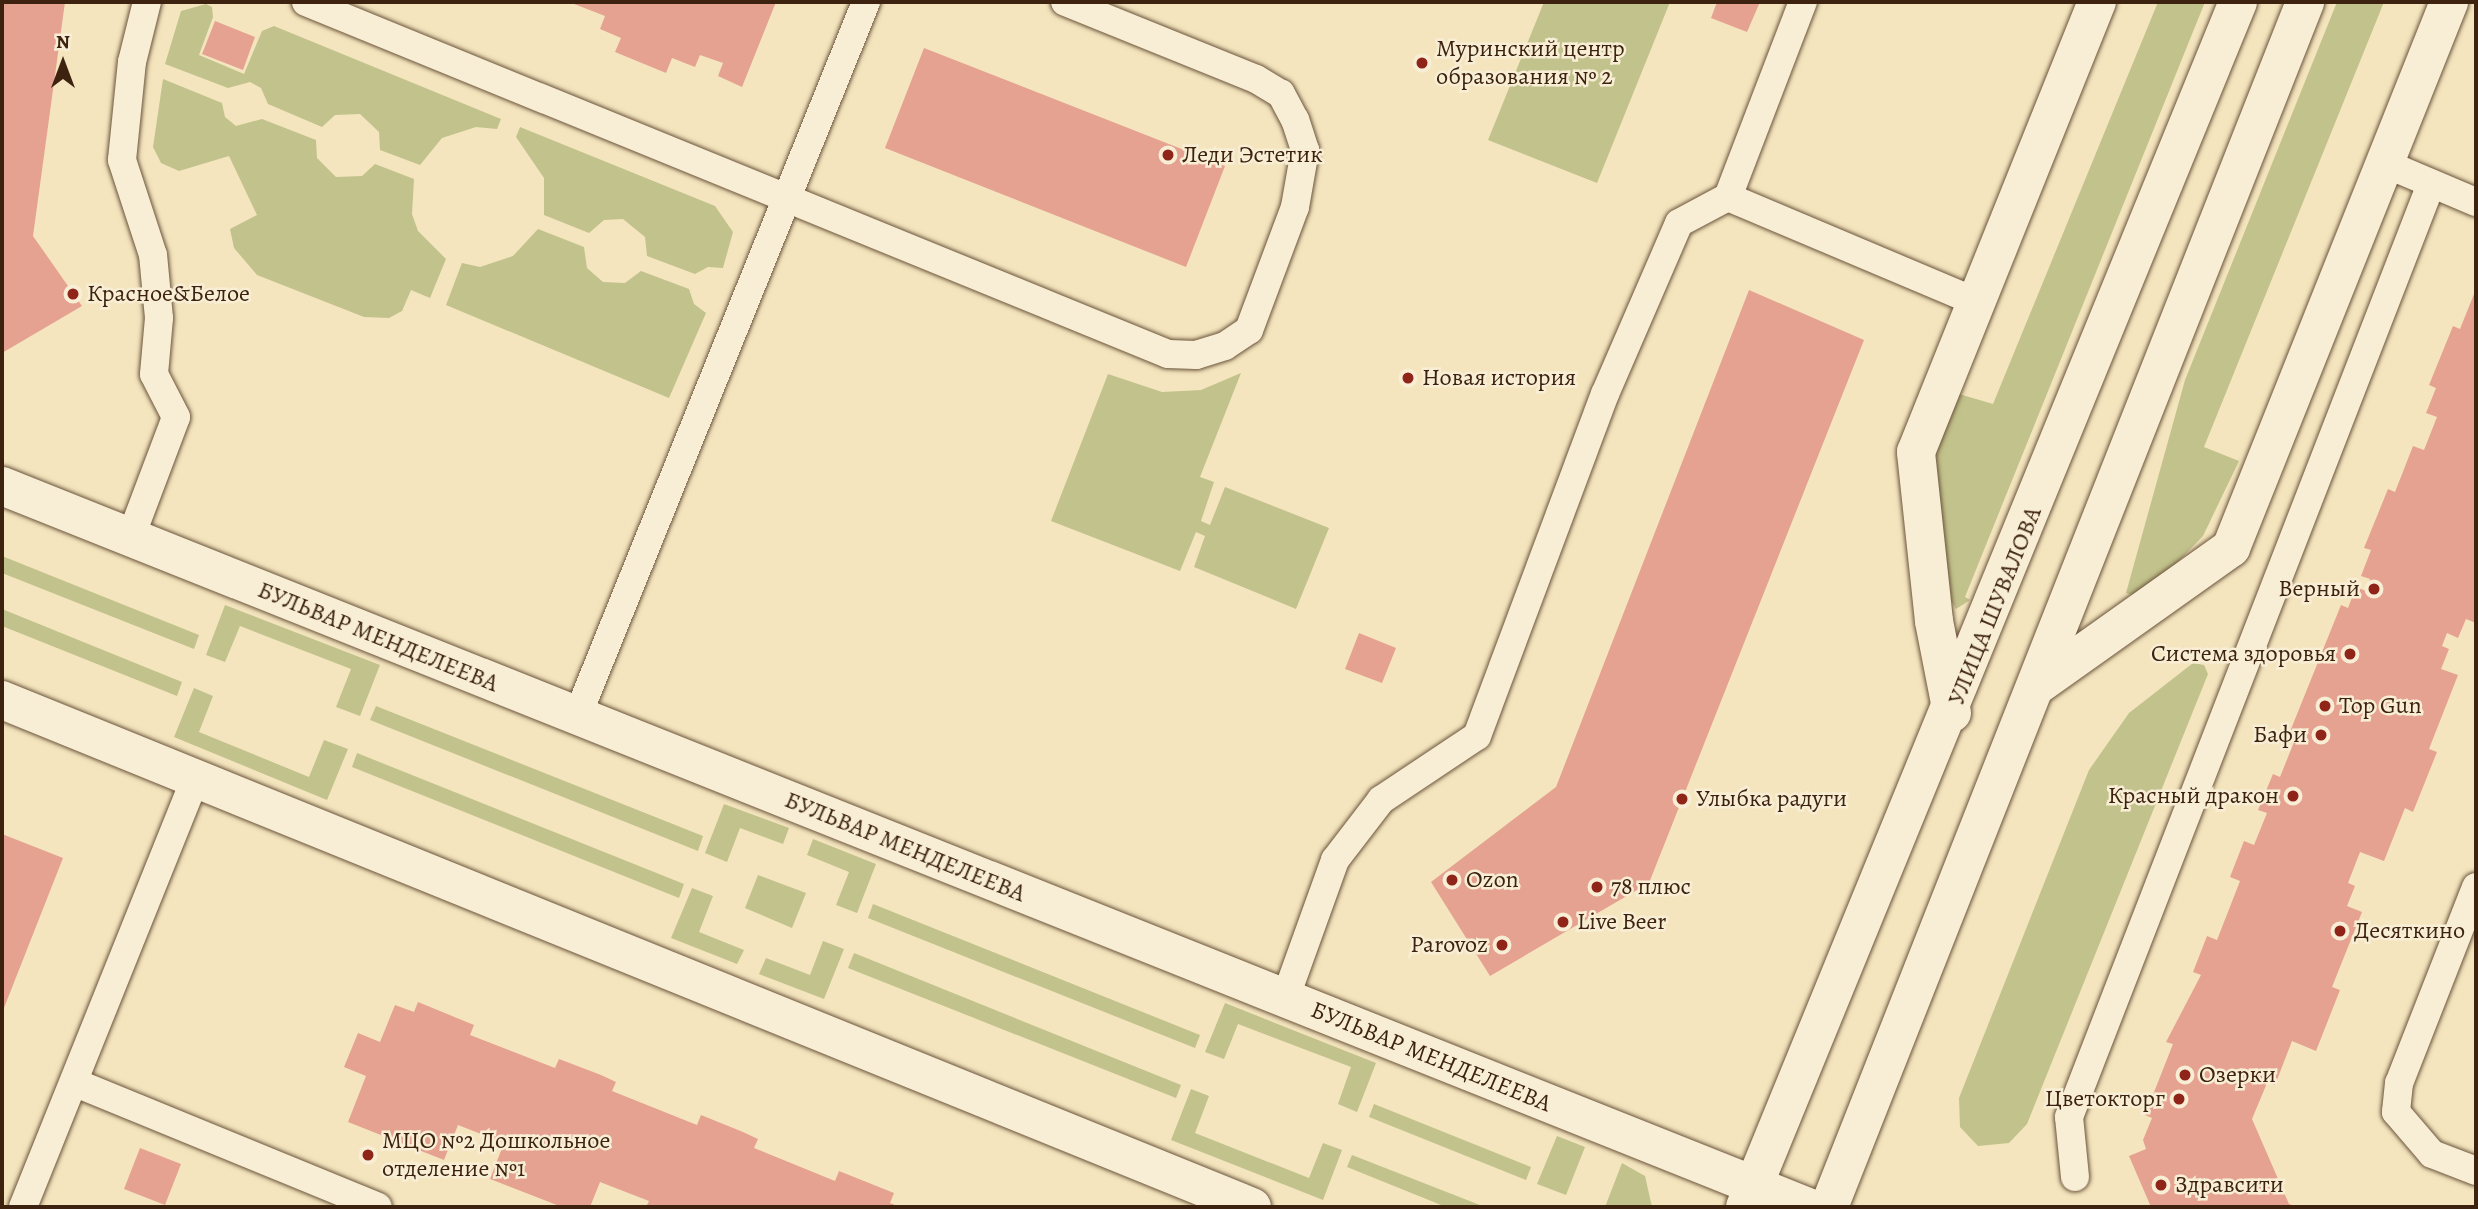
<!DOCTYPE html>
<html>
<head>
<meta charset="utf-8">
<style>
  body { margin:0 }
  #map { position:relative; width:2478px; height:1209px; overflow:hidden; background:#f4e5be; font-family:Alegreya,serif }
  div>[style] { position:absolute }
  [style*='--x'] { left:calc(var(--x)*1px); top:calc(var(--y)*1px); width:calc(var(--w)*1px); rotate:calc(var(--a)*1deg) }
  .green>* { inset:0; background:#c2c28c }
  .building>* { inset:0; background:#e5a291 }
  .roads { filter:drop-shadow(0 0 2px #6b543b) drop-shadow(0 0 2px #6b543b) }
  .service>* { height:28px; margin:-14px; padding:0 14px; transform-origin:14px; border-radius:14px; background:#f8eed5 }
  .minor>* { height:38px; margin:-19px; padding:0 19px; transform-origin:19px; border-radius:19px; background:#f8eed5 }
  .tertiary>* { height:38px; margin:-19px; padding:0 19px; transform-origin:19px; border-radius:19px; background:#f8eed5 }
  .dots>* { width:19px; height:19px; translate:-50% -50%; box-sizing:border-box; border:4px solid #f8eed5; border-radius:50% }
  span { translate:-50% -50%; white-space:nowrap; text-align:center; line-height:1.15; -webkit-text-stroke:5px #f8eed5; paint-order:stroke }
  .poi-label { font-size:24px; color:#3d230f }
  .left { translate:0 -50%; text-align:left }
  .right { translate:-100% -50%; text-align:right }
  .street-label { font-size:24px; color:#3d230f }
  .frame { position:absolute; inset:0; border:4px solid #3d230f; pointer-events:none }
  .north { position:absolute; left:28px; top:28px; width:70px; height:70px; -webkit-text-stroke:5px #f8eed5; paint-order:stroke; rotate:0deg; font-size:19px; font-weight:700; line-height:28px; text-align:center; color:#3d230f }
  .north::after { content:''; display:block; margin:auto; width:24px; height:32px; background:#3d230f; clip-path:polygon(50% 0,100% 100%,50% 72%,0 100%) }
</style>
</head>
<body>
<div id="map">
  <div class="green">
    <div style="clip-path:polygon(1544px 2px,1670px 2px,1597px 183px,1488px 140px)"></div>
    <div style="clip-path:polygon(2158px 2px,2205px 2px,1965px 597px,1970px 600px,1956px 609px,1945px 590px,1936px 454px,1959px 394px,1993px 404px)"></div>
    <div style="clip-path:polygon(2337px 2px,2384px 2px,2204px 447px,2239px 461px,2203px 536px,2165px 575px,2133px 595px,2126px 593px,2185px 380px)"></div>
    <div style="clip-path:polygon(206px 4px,212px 7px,213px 17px,199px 55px,244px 74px,262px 31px,274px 26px,501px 119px,497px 129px,476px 127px,442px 138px,420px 165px,380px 150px,379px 132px,360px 114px,335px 115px,322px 127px,268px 104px,261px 88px,250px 82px,228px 88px,165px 64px,181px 11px)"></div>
    <div style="clip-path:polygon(163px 79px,222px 103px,225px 117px,236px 126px,262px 119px,316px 140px,317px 158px,336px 177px,362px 176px,375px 164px,414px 179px,412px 214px,418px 231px,446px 259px,430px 298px,411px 290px,402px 311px,389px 318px,364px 317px,257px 275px,234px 248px,230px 229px,257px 215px,229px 156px,179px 171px,161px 163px,153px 147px)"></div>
    <div style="clip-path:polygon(520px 127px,715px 206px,733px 232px,723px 268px,708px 267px,695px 274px,647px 256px,645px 237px,623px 219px,604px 220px,589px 233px,544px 215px,544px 178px,516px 137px)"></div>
    <div style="clip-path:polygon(538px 229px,584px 247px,587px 268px,603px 282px,625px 283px,641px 271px,689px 289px,694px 304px,706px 313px,669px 398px,446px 305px,462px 263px,480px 267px,513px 256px)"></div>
    <div style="clip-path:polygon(1241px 373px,1200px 477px,1214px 482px,1201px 521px,1210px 525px,1225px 487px,1329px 528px,1296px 609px,1194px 567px,1205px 536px,1196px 532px,1180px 571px,1051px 521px,1108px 374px,1162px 392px,1201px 390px)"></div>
    <div style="clip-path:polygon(2px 556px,199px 635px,194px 649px,2px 573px)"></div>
    <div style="clip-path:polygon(225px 605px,380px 665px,360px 716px,336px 707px,351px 669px,240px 626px,225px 662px,206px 655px)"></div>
    <div style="clip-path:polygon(2px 609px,182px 682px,177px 696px,2px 626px)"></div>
    <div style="clip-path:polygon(2193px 663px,2204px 665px,2208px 674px,2027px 1124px,2009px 1143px,1978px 1146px,1960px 1127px,1959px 1098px,2089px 770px,2129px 713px)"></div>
    <div style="clip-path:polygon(194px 688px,213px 696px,199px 732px,309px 777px,324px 740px,348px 749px,327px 800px,174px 737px)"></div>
    <div style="clip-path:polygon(376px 706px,703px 836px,698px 851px,370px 720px)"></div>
    <div style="clip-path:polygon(357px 753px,684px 884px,679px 898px,352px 767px)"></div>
    <div style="clip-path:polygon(724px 804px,789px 828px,783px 844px,740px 828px,727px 862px,705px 853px)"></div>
    <div style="clip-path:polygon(813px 839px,876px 864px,857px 913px,836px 905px,849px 872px,807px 855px)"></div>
    <div style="clip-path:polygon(758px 875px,806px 893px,792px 928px,745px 908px)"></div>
    <div style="clip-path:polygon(692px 888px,713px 896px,699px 932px,744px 950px,737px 964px,671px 938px)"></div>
    <div style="clip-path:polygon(873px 904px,1200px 1035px,1195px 1048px,868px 918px)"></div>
    <div style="clip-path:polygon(823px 941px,844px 949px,824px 999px,759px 974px,766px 958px,810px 975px)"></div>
    <div style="clip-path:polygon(854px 953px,1181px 1085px,1176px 1098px,848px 968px)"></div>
    <div style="clip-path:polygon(1225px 1003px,1376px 1063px,1357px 1112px,1338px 1104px,1351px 1067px,1238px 1024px,1224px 1059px,1205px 1052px)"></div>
    <div style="clip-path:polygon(1191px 1089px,1209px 1096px,1195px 1133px,1309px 1178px,1323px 1143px,1342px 1150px,1323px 1200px,1171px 1140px)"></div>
    <div style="clip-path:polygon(1374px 1104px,1531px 1167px,1526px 1180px,1369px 1117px)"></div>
    <div style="clip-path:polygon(1557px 1136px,1585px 1147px,1566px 1195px,1537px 1184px)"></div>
    <div style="clip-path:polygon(1352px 1155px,1485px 1207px,1446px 1207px,1347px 1167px)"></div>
    <div style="clip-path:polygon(1622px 1163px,1645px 1176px,1652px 1207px,1605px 1207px)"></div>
  </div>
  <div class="building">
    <div style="clip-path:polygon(2px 2px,65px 2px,33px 236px,82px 306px,2px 353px)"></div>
    <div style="clip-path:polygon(569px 2px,776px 2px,742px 87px,718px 76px,723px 63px,700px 55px,695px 67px,672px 58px,666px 73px,615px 52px,621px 38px,600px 29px,605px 16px)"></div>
    <div style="clip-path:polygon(1717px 2px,1760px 2px,1747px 32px,1711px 18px)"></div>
    <div style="clip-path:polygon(215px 21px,255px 37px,243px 70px,202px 54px)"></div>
    <div style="clip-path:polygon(924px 48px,1225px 166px,1186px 267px,885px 148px)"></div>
    <div style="clip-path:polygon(2476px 289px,2476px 623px,2466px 619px,2458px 638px,2447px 633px,2442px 646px,2449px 649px,2441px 669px,2458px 675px,2429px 749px,2437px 752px,2413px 812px,2405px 808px,2384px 861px,2360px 852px,2348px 883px,2355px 886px,2347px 906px,2362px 912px,2332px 987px,2340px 990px,2316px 1051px,2292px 1041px,2275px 1085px,2267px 1083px,2252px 1119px,2289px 1204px,2297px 1207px,2151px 1207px,2129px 1156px,2146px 1149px,2143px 1140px,2152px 1118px,2145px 1115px,2173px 1044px,2166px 1042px,2201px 975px,2193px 972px,2207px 936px,2217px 940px,2240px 881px,2230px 877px,2244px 841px,2254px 845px,2267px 813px,2258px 810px,2273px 774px,2280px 777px,2294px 742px,2287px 739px,2341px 605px,2348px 608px,2356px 587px,2366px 591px,2368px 586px,2370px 579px,2361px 576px,2371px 550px,2364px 548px,2388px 489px,2395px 492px,2413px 446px,2424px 450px,2437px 417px,2426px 413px,2436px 388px,2429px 385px,2453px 326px,2460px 329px)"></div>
    <div style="clip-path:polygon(1749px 290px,1864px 340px,1649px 883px,1490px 976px,1431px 882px,1556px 787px)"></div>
    <div style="clip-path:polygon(1359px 633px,1396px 648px,1382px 683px,1345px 669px)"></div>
    <div style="clip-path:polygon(2px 834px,63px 858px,2px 1013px)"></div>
    <div style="clip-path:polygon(418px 1002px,474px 1025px,470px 1035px,555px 1068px,559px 1059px,601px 1075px,616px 1082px,612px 1091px,697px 1125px,701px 1115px,743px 1132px,758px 1139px,754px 1148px,835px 1181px,839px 1171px,894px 1193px,890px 1203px,900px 1207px,646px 1207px,649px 1201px,600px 1182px,590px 1207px,562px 1207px,490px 1179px,504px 1143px,458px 1125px,444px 1160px,348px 1122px,366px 1076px,344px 1067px,358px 1033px,380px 1042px,395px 1005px,414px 1012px)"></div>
    <div style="clip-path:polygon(140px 1148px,181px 1164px,165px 1205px,124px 1189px)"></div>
  </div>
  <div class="roads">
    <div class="service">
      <div style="--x:306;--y:2;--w:931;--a:22.21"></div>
      <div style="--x:1168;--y:354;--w:28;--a:2"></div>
      <div style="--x:1196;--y:355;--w:30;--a:-17"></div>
      <div style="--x:1225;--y:346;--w:29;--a:-34"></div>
      <div style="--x:1249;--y:330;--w:131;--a:-69.5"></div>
      <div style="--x:1295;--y:207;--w:58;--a:-80"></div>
      <div style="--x:1305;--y:150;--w:32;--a:-108"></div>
      <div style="--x:1295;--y:120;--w:30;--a:-118"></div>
      <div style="--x:1281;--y:94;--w:29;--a:-149"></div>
      <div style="--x:1256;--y:79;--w:206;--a:-158"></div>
      <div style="--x:2384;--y:163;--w:100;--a:23"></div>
      <div style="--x:1728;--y:197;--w:269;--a:22.9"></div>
      <div style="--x:130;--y:539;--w:130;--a:-69.3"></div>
      <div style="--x:176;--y:417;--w:48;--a:-117.1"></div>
      <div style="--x:154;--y:374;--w:56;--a:-84.9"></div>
      <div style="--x:159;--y:318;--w:63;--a:-95.4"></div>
      <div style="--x:153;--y:255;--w:100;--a:-108.1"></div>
      <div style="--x:122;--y:160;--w:99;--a:-84.2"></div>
      <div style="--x:132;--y:62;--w:62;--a:-76"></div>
      <div style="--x:577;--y:717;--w:771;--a:-67.99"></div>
      <div style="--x:2476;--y:887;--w:211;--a:111.4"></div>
      <div style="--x:2399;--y:1083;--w:29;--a:96"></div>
      <div style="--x:2396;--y:1112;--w:55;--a:49.4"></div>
      <div style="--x:2432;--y:1154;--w:47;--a:21.1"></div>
      <div style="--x:1285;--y:999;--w:148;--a:-70.2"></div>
      <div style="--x:1335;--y:860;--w:76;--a:-52.5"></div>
      <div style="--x:1381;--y:800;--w:115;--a:-33.7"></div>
      <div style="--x:1477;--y:736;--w:365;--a:-69.5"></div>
      <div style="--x:1605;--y:394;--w:186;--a:-66.6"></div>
      <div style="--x:1679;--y:223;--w:55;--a:-28"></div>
      <div style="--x:1728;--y:197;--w:209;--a:-69"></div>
      <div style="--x:76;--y:1083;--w:326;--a:22.3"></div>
      <div style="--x:2075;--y:1177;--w:60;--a:-95.7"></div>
      <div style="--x:2069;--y:1117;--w:1001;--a:-68.79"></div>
      <div style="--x:23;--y:1207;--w:464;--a:-68.1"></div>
    </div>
    <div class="minor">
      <div style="--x:2;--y:486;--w:1945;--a:21.76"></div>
      <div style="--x:2038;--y:685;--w:237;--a:-35.4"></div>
      <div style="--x:2231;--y:548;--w:588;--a:-68.23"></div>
      <div style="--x:2;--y:700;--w:1349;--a:22.08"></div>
      <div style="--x:1952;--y:713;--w:94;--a:-101.1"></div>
      <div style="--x:1934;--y:621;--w:170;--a:-96.1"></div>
      <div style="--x:1916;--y:452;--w:485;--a:-68.1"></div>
    </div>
    <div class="tertiary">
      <div style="--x:1745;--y:1207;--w:1302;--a:-67.75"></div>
      <div style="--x:1829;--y:1207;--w:1296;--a:-68.44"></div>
    </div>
  </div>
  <div class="dots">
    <div style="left:1422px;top:63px;background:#8f2418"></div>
    <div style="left:1168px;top:155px;background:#8f2418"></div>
    <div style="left:73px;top:294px;background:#8f2418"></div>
    <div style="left:1408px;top:378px;background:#8f2418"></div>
    <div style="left:2374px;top:589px;background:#8f2418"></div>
    <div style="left:2350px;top:654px;background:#8f2418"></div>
    <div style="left:2325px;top:706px;background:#8f2418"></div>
    <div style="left:2321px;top:735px;background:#8f2418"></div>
    <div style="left:2293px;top:796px;background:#8f2418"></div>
    <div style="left:1682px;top:799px;background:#8f2418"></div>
    <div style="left:1452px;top:880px;background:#8f2418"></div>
    <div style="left:1597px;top:887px;background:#8f2418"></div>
    <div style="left:1563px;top:922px;background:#8f2418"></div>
    <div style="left:2340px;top:931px;background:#8f2418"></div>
    <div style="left:1502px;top:945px;background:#8f2418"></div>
    <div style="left:2185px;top:1075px;background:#8f2418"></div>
    <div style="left:2179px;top:1099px;background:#8f2418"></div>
    <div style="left:368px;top:1155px;background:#8f2418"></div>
    <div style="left:2161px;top:1185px;background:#8f2418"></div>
  </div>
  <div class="poi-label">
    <span class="left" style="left:1436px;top:63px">Муринский центр<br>образования № 2</span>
    <span class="left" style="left:1182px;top:155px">Леди Эстетик</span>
    <span class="left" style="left:87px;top:294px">Красное&amp;Белое</span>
    <span class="left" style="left:1422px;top:378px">Новая история</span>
    <span class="right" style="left:2360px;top:589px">Верный</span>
    <span class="right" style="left:2336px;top:654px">Система здоровья</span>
    <span class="left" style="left:2339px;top:706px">Top Gun</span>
    <span class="right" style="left:2307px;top:735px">Бафи</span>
    <span class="right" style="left:2279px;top:796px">Красный дракон</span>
    <span class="left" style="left:1696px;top:799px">Улыбка радуги</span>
    <span class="left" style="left:1466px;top:880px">Ozon</span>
    <span class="left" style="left:1611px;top:887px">78 плюс</span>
    <span class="left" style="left:1577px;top:922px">Live Beer</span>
    <span class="left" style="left:2354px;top:931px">Десяткино</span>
    <span class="right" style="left:1488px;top:945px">Parovoz</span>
    <span class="left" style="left:2199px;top:1075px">Озерки</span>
    <span class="right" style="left:2165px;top:1099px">Цветокторг</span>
    <span class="left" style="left:382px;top:1155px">МЦО №2 Дошкольное<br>отделение №1</span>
    <span class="left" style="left:2175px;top:1185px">Здравсити</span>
  </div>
  <div class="street-label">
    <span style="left:1995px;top:606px;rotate:-68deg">УЛИЦА ШУВАЛОВА</span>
    <span style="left:378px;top:637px;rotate:22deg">БУЛЬВАР МЕНДЕЛЕЕВА</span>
    <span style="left:905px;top:847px;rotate:22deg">БУЛЬВАР МЕНДЕЛЕЕВА</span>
    <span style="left:1431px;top:1057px;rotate:22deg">БУЛЬВАР МЕНДЕЛЕЕВА</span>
  </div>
  <div class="frame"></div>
  <div class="north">N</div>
</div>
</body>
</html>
